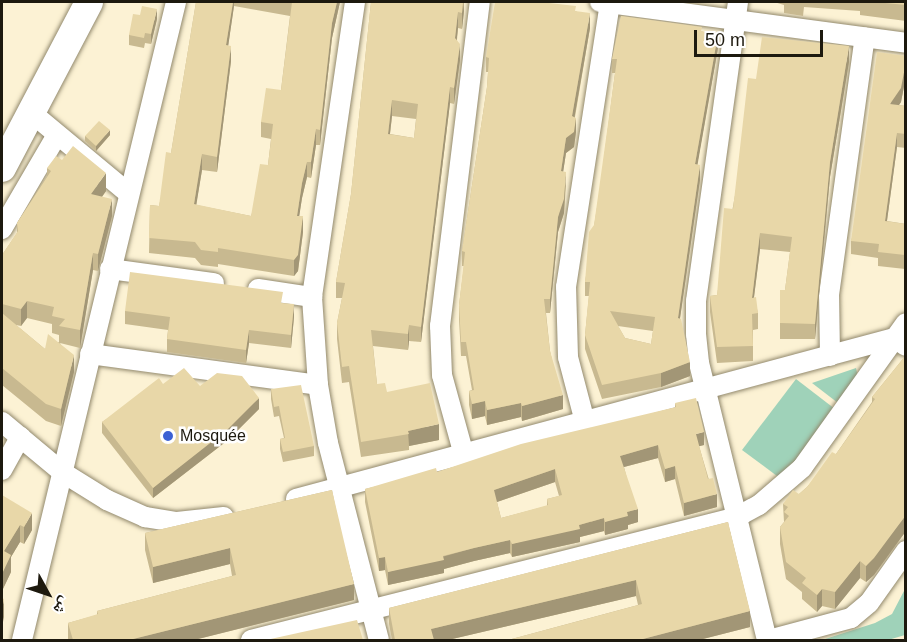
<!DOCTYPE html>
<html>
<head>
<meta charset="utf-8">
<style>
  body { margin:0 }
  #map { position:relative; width:907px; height:642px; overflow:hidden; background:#fcf2d4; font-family:Helvetica,"Noto Naskh Arabic",sans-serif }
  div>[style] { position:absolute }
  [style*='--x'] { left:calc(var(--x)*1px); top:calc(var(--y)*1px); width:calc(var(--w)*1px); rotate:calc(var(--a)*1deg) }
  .green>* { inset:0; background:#9fd2b9 }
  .roads { filter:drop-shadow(0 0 2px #92896d) drop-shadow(0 0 2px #92896d) }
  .street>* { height:20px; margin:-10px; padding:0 10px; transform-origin:10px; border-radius:10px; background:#fff }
  .secondary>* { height:28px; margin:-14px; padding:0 14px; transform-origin:14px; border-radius:14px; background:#fff }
  .wall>* { inset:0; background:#c8b990 }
  .shaded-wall>* { inset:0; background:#a29676 }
  .building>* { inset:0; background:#e8d7a8 }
  .dots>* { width:16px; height:16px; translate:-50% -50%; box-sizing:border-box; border:3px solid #fff; border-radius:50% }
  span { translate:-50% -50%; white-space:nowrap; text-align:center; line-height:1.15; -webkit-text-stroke:5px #fff; paint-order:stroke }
  .poi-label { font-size:16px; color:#1d190e }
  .left { translate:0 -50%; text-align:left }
  .frame { position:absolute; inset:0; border:3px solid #1d190e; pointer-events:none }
  .north { position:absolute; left:18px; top:564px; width:60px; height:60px; -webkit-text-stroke:4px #fff; paint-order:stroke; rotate:130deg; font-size:16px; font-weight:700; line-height:24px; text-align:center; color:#1d190e }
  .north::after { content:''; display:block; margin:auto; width:21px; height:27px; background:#1d190e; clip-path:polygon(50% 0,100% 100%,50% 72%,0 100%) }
  .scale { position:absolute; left:694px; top:30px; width:129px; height:27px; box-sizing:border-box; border:3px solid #1d190e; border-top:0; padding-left:8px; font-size:18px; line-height:21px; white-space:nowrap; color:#1d190e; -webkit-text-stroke:4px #fff; paint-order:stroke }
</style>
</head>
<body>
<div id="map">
  <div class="green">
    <div style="clip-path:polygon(856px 368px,858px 377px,838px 403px,812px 383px)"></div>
    <div style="clip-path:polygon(796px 379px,835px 409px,781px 479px,742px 450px)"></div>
    <div style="clip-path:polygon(905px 589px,905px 635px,888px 640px,822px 640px,875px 623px,892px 614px)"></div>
  </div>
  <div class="roads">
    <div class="street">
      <div style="--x:355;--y:2;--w:298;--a:98.3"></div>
      <div style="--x:312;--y:297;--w:88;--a:86.1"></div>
      <div style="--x:318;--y:385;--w:59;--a:80.2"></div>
      <div style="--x:328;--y:443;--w:203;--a:75.5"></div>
      <div style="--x:600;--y:2;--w:309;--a:7.6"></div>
      <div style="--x:738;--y:2;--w:302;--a:98"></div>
      <div style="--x:696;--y:301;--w:33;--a:90"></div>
      <div style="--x:696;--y:334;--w:29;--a:84"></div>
      <div style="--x:699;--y:363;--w:285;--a:76.2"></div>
      <div style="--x:33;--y:114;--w:124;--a:39.7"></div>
      <div style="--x:2;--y:229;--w:109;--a:-59.7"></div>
      <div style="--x:110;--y:269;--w:105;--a:7.7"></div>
      <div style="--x:258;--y:289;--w:55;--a:8.4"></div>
      <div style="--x:90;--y:354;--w:230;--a:7.7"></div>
      <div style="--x:830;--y:356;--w:61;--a:-90.9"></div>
      <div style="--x:829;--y:295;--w:260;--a:-82.1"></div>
      <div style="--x:2;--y:422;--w:78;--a:39.8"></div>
      <div style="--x:62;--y:472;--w:53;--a:31.9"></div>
      <div style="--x:107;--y:500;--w:42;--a:24.1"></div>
      <div style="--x:145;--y:517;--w:32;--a:9"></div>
      <div style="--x:177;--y:522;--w:47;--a:-6.1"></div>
      <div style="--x:585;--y:422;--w:67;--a:-104.7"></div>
      <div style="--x:568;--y:357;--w:70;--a:-91.6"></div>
      <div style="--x:566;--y:287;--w:287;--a:-81.2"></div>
      <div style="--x:464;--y:455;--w:83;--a:-105.4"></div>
      <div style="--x:442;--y:375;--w:49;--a:-92.3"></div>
      <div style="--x:440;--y:326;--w:326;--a:-83"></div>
      <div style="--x:2;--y:470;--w:38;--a:-61"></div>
      <div style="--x:296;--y:499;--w:619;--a:-15.07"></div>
      <div style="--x:894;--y:338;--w:14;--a:34"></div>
      <div style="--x:22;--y:640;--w:656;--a:-76.43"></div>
      <div style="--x:251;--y:640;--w:501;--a:-14.2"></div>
      <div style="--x:737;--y:517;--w:25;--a:-29"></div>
      <div style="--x:759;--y:505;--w:57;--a:-40.7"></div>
      <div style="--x:802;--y:468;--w:178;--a:-54.4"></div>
      <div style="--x:769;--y:640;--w:85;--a:-15"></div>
      <div style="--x:851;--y:618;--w:23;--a:-40"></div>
      <div style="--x:869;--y:603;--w:64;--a:-54.6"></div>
    </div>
    <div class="secondary">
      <div style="--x:2;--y:168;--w:187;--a:-62.3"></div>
    </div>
  </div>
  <div class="wall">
    <div style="clip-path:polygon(evenodd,196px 2px,340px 2px,332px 38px,320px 145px,316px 145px,311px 178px,307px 177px,302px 198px,299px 216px,303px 232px,298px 271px,294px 276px,218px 264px,218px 267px,201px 265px,195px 258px,149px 253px,150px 205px,159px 206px,171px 153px,196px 2px,234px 6px,290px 16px,281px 90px,261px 122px,261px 137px,271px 139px,268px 165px,251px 216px,196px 205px,202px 170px,217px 172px,231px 61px,228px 46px,234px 6px)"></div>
    <div style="clip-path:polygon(evenodd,371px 2px,464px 2px,464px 11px,462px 29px,458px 28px,457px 40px,460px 60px,454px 104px,450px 103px,421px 342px,409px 341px,408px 350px,373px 346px,377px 384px,439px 440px,409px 446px,409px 450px,361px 457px,349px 382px,342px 383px,337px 339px,337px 323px,342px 298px,336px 298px,336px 282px,351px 194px,371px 2px,392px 116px,416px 119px,414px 138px,390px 134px,392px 116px)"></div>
    <div style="clip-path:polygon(774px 2px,906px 2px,906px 21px,860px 15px,860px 11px,804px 7px,803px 16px,784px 13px,784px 5px)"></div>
    <div style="clip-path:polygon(576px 11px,590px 28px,575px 117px,576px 132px,574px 147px,566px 153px,563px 172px,566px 186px,564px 213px,558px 232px,550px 313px,546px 313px,550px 351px,563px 409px,522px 421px,521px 417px,487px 425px,485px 416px,472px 419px,469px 405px,469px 391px,472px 390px,466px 356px,461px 356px,459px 319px,459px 305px,464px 266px,462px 266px,462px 251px,487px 87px,488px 72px,486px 72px,486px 57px)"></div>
    <div style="clip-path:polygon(157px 19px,151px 44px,145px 43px,144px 48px,129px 45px,129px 35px)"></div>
    <div style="clip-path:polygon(evenodd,702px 31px,718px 48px,697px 165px,700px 180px,680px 318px,690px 376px,661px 387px,602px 399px,585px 349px,585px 335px,589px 296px,585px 296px,585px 282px,600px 189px,615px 73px,612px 73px,612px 59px,702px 31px,618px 326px,653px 331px,651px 344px,625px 338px,618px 326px)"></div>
    <div style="clip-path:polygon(906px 56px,906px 76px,901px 102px,899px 105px,906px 106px,906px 148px,897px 147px,887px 221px,906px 224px,905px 269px,878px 266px,878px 258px,851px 254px,851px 241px)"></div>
    <div style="clip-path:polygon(849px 62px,830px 177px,815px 339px,780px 339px,780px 290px,785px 290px,790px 252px,760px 249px,754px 297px,758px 313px,758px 329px,753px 330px,753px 361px,717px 363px,710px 312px,710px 296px,717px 295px,756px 79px)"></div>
    <div style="clip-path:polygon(110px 135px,96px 151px,85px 141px,85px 136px)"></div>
    <div style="clip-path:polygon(evenodd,47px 168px,106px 191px,102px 197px,112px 216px,98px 271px,93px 270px,80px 348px,60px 343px,74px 372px,61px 426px,46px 421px,2px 385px,2px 255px,17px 233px,17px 223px,47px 176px,47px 168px,27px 318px,52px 324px,52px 333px,59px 335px,59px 342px,45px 349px,16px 325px,21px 326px,27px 318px)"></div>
    <div style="clip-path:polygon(283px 303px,294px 317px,291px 348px,249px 343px,246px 363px,167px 352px,167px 339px,168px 330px,125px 324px,125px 311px)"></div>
    <div style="clip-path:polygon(906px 355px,906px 531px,874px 575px,866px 582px,860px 578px,835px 609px,822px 606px,817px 612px,802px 599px,802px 592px,786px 579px,780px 544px,780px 527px,784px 522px,783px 504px,799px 494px,807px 487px,836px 454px,872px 402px,872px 397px)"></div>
    <div style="clip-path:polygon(163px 384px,200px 386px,259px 409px,228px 440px,153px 498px,102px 433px,102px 422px)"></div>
    <div style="clip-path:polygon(271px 389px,314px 446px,314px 456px,283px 462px,280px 449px,280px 439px,284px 438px,279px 416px,274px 417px,271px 399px)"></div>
    <div style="clip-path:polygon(evenodd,675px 403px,704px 445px,699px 446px,717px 507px,684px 516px,675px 479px,665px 482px,658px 458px,624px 467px,638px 522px,628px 525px,628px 529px,605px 535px,604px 531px,580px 537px,580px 542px,512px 557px,510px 553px,474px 561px,444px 569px,444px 573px,388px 585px,385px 570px,379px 571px,365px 502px,365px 489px,437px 472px,675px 408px,675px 403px,555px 482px,559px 496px,547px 499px,547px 506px,501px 518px,497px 502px,555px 482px)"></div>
    <div style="clip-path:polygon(332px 490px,354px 600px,194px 640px,68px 640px,68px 623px,97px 615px,97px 611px,232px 576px,230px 564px,153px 583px,145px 550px,145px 533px)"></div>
    <div style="clip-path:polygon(2px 495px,32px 530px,24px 544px,20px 542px,11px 557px,11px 572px,2px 591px)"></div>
    <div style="clip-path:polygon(728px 522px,750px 627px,699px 640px,508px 640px,638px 605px,636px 596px,448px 640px,392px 640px,389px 624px,389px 608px)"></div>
  </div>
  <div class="shaded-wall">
    <div style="clip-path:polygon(233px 2px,234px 2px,234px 6px,226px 61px,226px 45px)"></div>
    <div style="clip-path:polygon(337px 2px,340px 2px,332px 38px,320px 145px,320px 130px,332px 23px)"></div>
    <div style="clip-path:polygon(463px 2px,464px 11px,462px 29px,462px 13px)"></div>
    <div style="clip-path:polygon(157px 9px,157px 19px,151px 44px,151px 34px)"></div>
    <div style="clip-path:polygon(458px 12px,458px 28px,455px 54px,455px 38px)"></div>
    <div style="clip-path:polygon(590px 13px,590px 28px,572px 131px,572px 116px)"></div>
    <div style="clip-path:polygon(718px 34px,718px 48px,695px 179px,695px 164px)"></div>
    <div style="clip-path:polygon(460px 44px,460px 60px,454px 104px,454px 88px)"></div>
    <div style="clip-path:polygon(231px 46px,231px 61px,217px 172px,217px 157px)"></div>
    <div style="clip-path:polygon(849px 46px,849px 62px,830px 177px,815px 339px,815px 324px,830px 162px)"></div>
    <div style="clip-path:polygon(906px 62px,906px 76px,901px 102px,890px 118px,890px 104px)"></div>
    <div style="clip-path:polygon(450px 87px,450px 103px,421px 342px,421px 327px)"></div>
    <div style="clip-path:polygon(392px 100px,392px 116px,388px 150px,388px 134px)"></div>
    <div style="clip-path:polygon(576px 118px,576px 132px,574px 147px,566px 153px,561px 186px,561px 171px,566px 138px)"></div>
    <div style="clip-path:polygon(316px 129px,316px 145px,311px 178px,311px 162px)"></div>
    <div style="clip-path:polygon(110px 130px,110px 135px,96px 151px,96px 146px)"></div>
    <div style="clip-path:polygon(897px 133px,897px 147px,885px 235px,885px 221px)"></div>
    <div style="clip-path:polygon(202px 154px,202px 170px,194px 219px,194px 204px)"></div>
    <div style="clip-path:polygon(307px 162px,307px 177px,302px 198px,297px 231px,297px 216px,302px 183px)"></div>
    <div style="clip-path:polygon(700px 165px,700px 180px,678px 332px,678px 318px)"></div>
    <div style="clip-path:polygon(566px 172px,564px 213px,558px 232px,550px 313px,550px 299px,558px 217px)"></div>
    <div style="clip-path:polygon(106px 173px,106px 191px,91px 212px,91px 194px)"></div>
    <div style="clip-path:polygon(112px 199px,112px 216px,98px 271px,98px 254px)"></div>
    <div style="clip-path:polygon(303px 216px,303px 232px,298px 271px,294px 276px,294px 260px)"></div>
    <div style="clip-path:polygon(760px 233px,760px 249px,752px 313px,752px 298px)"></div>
    <div style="clip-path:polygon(93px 253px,93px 270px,80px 348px,80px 330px)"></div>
    <div style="clip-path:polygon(27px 301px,27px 318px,21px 326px,21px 309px)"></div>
    <div style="clip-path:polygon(294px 304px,294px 317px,291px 348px,291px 335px)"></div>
    <div style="clip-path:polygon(409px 325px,409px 341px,408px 350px,408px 334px)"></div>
    <div style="clip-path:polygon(249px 330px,249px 343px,246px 363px,246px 350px)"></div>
    <div style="clip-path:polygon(74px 355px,74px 372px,61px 426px,61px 409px)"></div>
    <div style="clip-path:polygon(690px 362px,690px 376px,661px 387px,661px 373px)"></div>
    <div style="clip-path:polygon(563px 395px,563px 409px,522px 421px,522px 406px)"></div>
    <div style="clip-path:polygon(259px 398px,259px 409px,228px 440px,153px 498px,153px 488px)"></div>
    <div style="clip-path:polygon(485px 401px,485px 416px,472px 419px,472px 404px)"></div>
    <div style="clip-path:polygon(521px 403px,521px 417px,487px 425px,487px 410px)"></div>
    <div style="clip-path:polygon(439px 424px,439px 440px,409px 446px,408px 431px)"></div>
    <div style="clip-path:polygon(704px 432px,704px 445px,696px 447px,696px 434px)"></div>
    <div style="clip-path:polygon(658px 445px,658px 458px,620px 468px,620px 456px)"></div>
    <div style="clip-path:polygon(675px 466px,675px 479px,665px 482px,665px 469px)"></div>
    <div style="clip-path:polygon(555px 469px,555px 482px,494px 503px,494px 490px)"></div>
    <div style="clip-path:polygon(717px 494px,717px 507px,684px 516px,684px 503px)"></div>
    <div style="clip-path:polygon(638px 509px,638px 522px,628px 525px,628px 529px,605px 535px,605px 522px,627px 512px)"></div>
    <div style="clip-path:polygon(32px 513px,32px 530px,24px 544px,24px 527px)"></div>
    <div style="clip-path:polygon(906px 515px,906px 531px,874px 575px,866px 582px,866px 566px)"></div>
    <div style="clip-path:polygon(604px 518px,604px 531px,580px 537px,580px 542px,512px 557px,512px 544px)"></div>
    <div style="clip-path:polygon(20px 525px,20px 542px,11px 557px,11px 572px,2px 591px,2px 574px,4px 551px)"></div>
    <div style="clip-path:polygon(510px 540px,510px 553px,474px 561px,444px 569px,444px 573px,388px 585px,388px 572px,474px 548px)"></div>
    <div style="clip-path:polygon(230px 548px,230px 564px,153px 583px,153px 567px)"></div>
    <div style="clip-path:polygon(385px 557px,385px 570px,379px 571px,379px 558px)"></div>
    <div style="clip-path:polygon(860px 561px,860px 578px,835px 609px,835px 592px)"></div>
    <div style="clip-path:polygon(636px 580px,636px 596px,448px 640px,431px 640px,431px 629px)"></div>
    <div style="clip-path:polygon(354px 584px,354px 600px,194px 640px,129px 640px)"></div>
    <div style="clip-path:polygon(822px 589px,822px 606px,817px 612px,817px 595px)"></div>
    <div style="clip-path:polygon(4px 599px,4px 617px,2px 627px,2px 610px)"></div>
    <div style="clip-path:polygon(750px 611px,750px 627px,699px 640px,639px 640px)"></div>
  </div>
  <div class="building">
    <div style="clip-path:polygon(196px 2px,233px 2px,226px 45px,231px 46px,217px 157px,202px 154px,194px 204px,251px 216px,260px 164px,268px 165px,273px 124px,261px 122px,266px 88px,281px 90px,292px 2px,337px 2px,332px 23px,320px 130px,316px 129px,311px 162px,307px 162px,302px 183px,297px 216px,303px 216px,298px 255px,294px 260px,218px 248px,218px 252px,201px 250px,195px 242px,149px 238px,150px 205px,159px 206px,166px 152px,171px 153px)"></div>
    <div style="clip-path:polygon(evenodd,371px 2px,463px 2px,462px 13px,458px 12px,455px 38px,460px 44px,454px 88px,450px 87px,421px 327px,409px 325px,408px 334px,371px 330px,377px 384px,385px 383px,387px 392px,430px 383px,439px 424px,408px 431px,409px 434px,361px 442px,349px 366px,342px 367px,337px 323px,345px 283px,336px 282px,351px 194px,371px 2px,392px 100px,418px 104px,414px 138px,388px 134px,392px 100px)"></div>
    <div style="clip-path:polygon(495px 2px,540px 2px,576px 6px,575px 11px,590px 13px,572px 116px,576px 118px,574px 132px,566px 138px,561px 171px,566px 172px,564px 199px,558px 217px,550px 299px,544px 299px,550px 351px,563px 395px,522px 406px,521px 403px,487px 410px,485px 401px,472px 404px,469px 391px,474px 390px,466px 342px,461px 342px,459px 305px,465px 252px,462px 251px,487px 87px,489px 58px,486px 57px)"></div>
    <div style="clip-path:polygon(875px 2px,906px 2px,906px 5px)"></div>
    <div style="clip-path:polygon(142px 6px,157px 9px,151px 34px,145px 33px,144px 38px,129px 35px,133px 14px,140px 15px)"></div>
    <div style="clip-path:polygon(evenodd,621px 16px,702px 27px,701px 31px,718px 34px,695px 164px,700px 165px,678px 318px,681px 319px,690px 362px,661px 373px,602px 385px,585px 335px,590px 282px,585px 282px,589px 232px,594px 225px,617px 59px,612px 59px,621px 16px,610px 311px,655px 317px,651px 344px,625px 338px,610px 311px)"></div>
    <div style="clip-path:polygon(762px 37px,849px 46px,830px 162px,815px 324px,780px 323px,780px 290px,785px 290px,792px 237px,760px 233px,752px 298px,756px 297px,758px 313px,752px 314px,753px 346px,717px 347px,710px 296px,717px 295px,724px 208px,733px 209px,748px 78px,756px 79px)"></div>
    <div style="clip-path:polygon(877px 52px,906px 56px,906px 62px,901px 88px,890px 104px,906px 106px,906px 134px,897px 133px,885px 221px,906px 224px,905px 255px,878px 252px,879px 244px,851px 241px)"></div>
    <div style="clip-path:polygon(99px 121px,110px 130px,96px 146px,85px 136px)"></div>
    <div style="clip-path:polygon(73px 146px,106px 173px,91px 194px,112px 199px,98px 254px,93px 253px,80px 330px,59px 326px,65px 319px,52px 316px,54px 307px,27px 301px,21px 309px,2px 304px,2px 255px,18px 231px,17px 223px,51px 171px,47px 168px,56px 156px,62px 160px)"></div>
    <div style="clip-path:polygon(130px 272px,283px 292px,281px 303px,294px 304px,291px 335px,249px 330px,246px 350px,167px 339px,170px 317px,125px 311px)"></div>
    <div style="clip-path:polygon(2px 313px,45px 349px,48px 334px,74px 355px,61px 409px,46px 404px,2px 368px)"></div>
    <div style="clip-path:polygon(906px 355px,906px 515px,874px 558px,866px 566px,860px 561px,835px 592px,822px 589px,817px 595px,802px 583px,806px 578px,786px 562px,780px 527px,789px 516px,784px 512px,788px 507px,783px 504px,793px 490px,799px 494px,807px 487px,832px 452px,836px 454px,875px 399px,872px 397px)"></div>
    <div style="clip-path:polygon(184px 368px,200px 386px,217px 373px,242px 376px,259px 398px,228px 429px,153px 488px,102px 422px,159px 378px,163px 384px)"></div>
    <div style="clip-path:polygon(301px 385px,314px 446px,283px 452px,280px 439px,285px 438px,279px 406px,274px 407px,271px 389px)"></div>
    <div style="clip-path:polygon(evenodd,696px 398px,704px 432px,696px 434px,708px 479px,713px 478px,717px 494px,684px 503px,675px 466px,665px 469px,658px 445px,620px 456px,638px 509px,627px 512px,628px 516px,605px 522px,604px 518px,579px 525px,580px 529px,512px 544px,510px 540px,474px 548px,443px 556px,444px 560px,388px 572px,385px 557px,379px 558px,365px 489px,436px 468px,437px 472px,521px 444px,676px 407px,675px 403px,696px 398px,555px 469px,562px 495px,547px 499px,548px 505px,501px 518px,494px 490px,555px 469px)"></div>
    <div style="clip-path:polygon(332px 490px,354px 584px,129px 640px,73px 640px,68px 623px,98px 614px,97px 611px,236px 575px,230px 548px,153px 567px,145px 533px)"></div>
    <div style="clip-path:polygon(2px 495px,32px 513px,24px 527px,20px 525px,4px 551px,11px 555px,2px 574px)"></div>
    <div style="clip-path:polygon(728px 522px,750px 611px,639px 640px,508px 640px,642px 604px,636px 580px,431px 629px,434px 640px,395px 640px,389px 608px)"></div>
    <div style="clip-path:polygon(2px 598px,4px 599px,2px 610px)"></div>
    <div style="clip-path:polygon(357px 620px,363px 640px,266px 640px)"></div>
  </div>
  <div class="dots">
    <div style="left:168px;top:436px;background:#3c61d3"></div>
  </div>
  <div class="poi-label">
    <span class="left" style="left:180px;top:436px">Mosquée</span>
  </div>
  <div class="frame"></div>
  <div class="north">ش</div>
  <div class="scale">50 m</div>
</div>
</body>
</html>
